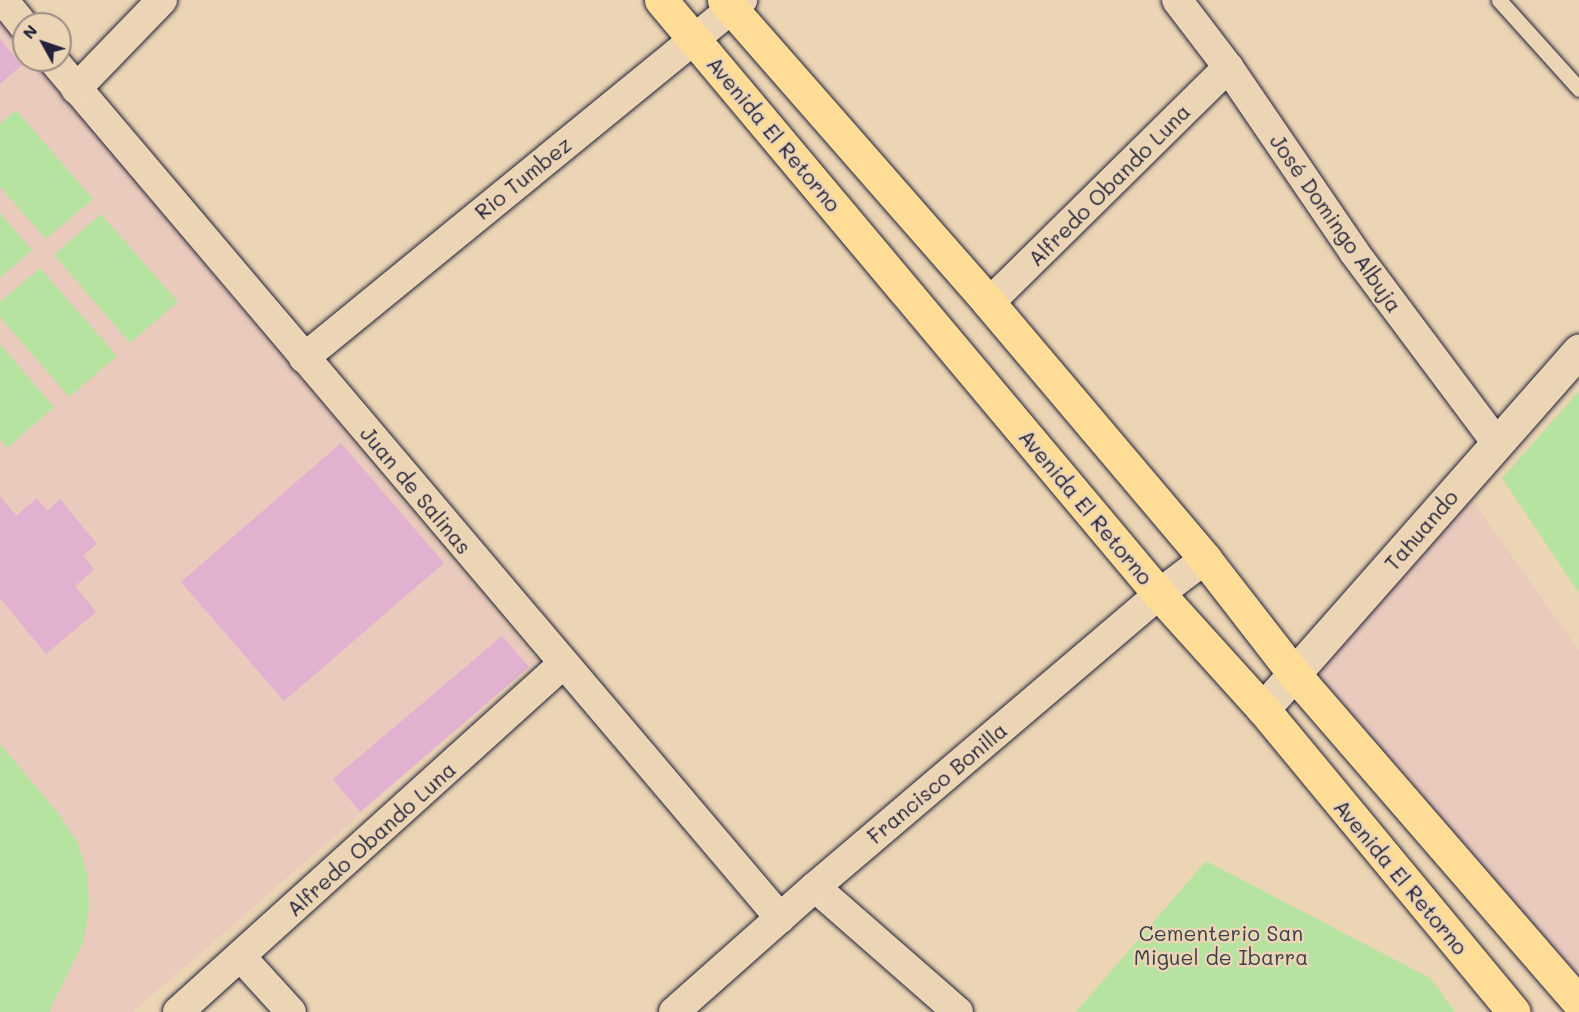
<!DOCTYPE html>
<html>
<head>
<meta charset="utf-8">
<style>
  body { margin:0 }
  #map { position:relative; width:1579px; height:1012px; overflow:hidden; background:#ecd5b5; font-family:Mali,sans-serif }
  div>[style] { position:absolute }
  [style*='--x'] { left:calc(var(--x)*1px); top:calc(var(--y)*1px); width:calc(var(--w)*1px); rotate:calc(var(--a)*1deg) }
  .built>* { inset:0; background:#e9cabd }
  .green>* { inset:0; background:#b6e3a0 }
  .building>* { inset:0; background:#e2b1d0 }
  .roads { filter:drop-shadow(0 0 2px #22223b) drop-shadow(0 0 2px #22223b) }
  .service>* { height:15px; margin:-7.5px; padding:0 7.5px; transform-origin:7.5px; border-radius:7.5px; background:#ecd5b5 }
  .minor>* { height:30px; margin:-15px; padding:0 15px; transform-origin:15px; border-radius:15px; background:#ecd5b5 }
  .tertiary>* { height:33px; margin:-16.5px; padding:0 16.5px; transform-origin:16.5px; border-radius:16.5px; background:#ecd5b5 }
  .primary>* { height:33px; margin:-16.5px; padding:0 16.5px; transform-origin:16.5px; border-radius:16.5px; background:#ffdd96 }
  span { translate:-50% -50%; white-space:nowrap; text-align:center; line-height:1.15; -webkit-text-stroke:5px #ecd5b5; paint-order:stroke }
  .street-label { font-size:21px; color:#22223b }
  .park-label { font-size:21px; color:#383f4a }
  .north { position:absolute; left:12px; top:12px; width:60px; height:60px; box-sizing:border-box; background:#ecd5b5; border:2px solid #9b8d84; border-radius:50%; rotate:310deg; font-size:16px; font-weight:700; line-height:24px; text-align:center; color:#22223b }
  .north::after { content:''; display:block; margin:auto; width:21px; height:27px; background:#22223b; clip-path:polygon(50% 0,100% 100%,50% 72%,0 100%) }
</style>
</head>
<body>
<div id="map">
  <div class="built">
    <div style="clip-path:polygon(0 21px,24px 49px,24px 60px,33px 60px,536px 661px,133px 1012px,0 1012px)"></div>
    <div style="clip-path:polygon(1468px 494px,1579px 651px,1579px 984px,1309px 664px)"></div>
  </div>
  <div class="green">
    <div style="clip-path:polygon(16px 110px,93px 199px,46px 239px,0 187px,0 124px)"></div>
    <div style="clip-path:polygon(0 213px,32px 250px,0 278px)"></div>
    <div style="clip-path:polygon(101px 214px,178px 302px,130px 343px,54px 255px)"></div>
    <div style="clip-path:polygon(40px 268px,117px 356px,69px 397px,0 317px,0 302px)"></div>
    <div style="clip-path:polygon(0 344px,54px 407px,7px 448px,0 439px)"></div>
    <div style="clip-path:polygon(1579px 391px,1579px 593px,1502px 478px)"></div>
    <div style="clip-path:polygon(0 744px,58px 813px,78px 843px,88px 876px,89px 908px,83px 943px,49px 1012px,0 1012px)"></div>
    <div style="clip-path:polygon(1206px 861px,1430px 978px,1455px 1012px,1076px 1012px)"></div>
  </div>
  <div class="building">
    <div style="clip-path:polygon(0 39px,22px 65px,0 84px)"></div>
    <div style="clip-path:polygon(341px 443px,444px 563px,284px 701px,181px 582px)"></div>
    <div style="clip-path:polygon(0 496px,16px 516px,37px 498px,47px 511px,60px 499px,97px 544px,83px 555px,94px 570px,75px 586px,96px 612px,46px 654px,0 598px)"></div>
    <div style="clip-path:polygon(502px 636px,529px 667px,360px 812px,333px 779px)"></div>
  </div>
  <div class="roads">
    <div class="service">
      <div style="--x:1499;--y:0;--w:120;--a:48"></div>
    </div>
    <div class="minor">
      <div style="--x:3;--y:0;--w:33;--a:51"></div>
      <div style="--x:1177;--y:0;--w:84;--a:52.7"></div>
      <div style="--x:1228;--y:67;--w:224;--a:55.7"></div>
      <div style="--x:1354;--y:252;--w:239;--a:53.2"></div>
      <div style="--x:53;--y:60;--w:1125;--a:49.72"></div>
      <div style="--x:76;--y:89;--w:124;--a:-46"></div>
      <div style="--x:989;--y:303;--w:336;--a:-44.6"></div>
      <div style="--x:304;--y:358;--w:566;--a:-39.26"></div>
      <div style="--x:815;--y:887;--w:190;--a:41.2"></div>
      <div style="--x:241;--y:957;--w:74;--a:47.7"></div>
      <div style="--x:178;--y:1012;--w:519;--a:-42.11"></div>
      <div style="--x:674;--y:1012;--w:188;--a:-41.6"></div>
      <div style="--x:815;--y:887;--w:452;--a:-40.4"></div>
      <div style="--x:1159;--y:594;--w:58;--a:-37.3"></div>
    </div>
    <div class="tertiary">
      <div style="--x:1263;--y:709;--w:478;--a:-48.6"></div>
    </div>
    <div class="primary">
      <div style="--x:661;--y:0;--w:775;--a:50.02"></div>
      <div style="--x:1159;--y:594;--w:155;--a:47.9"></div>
      <div style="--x:1263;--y:709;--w:393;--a:50.4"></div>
      <div style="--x:724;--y:0;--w:403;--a:48.8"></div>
      <div style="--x:989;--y:303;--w:335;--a:49.8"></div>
      <div style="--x:1205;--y:559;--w:147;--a:52.2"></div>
      <div style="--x:1295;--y:675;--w:434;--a:49.1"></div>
    </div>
  </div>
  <div class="street-label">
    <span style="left:774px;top:134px;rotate:50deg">Avenida El Retorno</span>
    <span style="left:523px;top:178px;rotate:-39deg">Rio Tumbez</span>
    <span style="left:1109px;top:185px;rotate:-45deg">Alfredo Obando Luna</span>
    <span style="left:1336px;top:223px;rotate:55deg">José Domingo Albuja</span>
    <span style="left:416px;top:490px;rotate:50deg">Juan de Salinas</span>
    <span style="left:1086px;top:507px;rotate:50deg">Avenida El Retorno</span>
    <span style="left:1421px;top:530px;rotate:-49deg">Tahuando</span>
    <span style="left:937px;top:783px;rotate:-40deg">Francisco Bonilla</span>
    <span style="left:371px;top:839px;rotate:-42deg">Alfredo Obando Luna</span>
    <span style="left:1401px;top:877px;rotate:50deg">Avenida El Retorno</span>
  </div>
  <div class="park-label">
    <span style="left:1221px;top:945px">Cementerio San<br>Miguel de Ibarra</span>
  </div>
  <div class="north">N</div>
</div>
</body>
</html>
